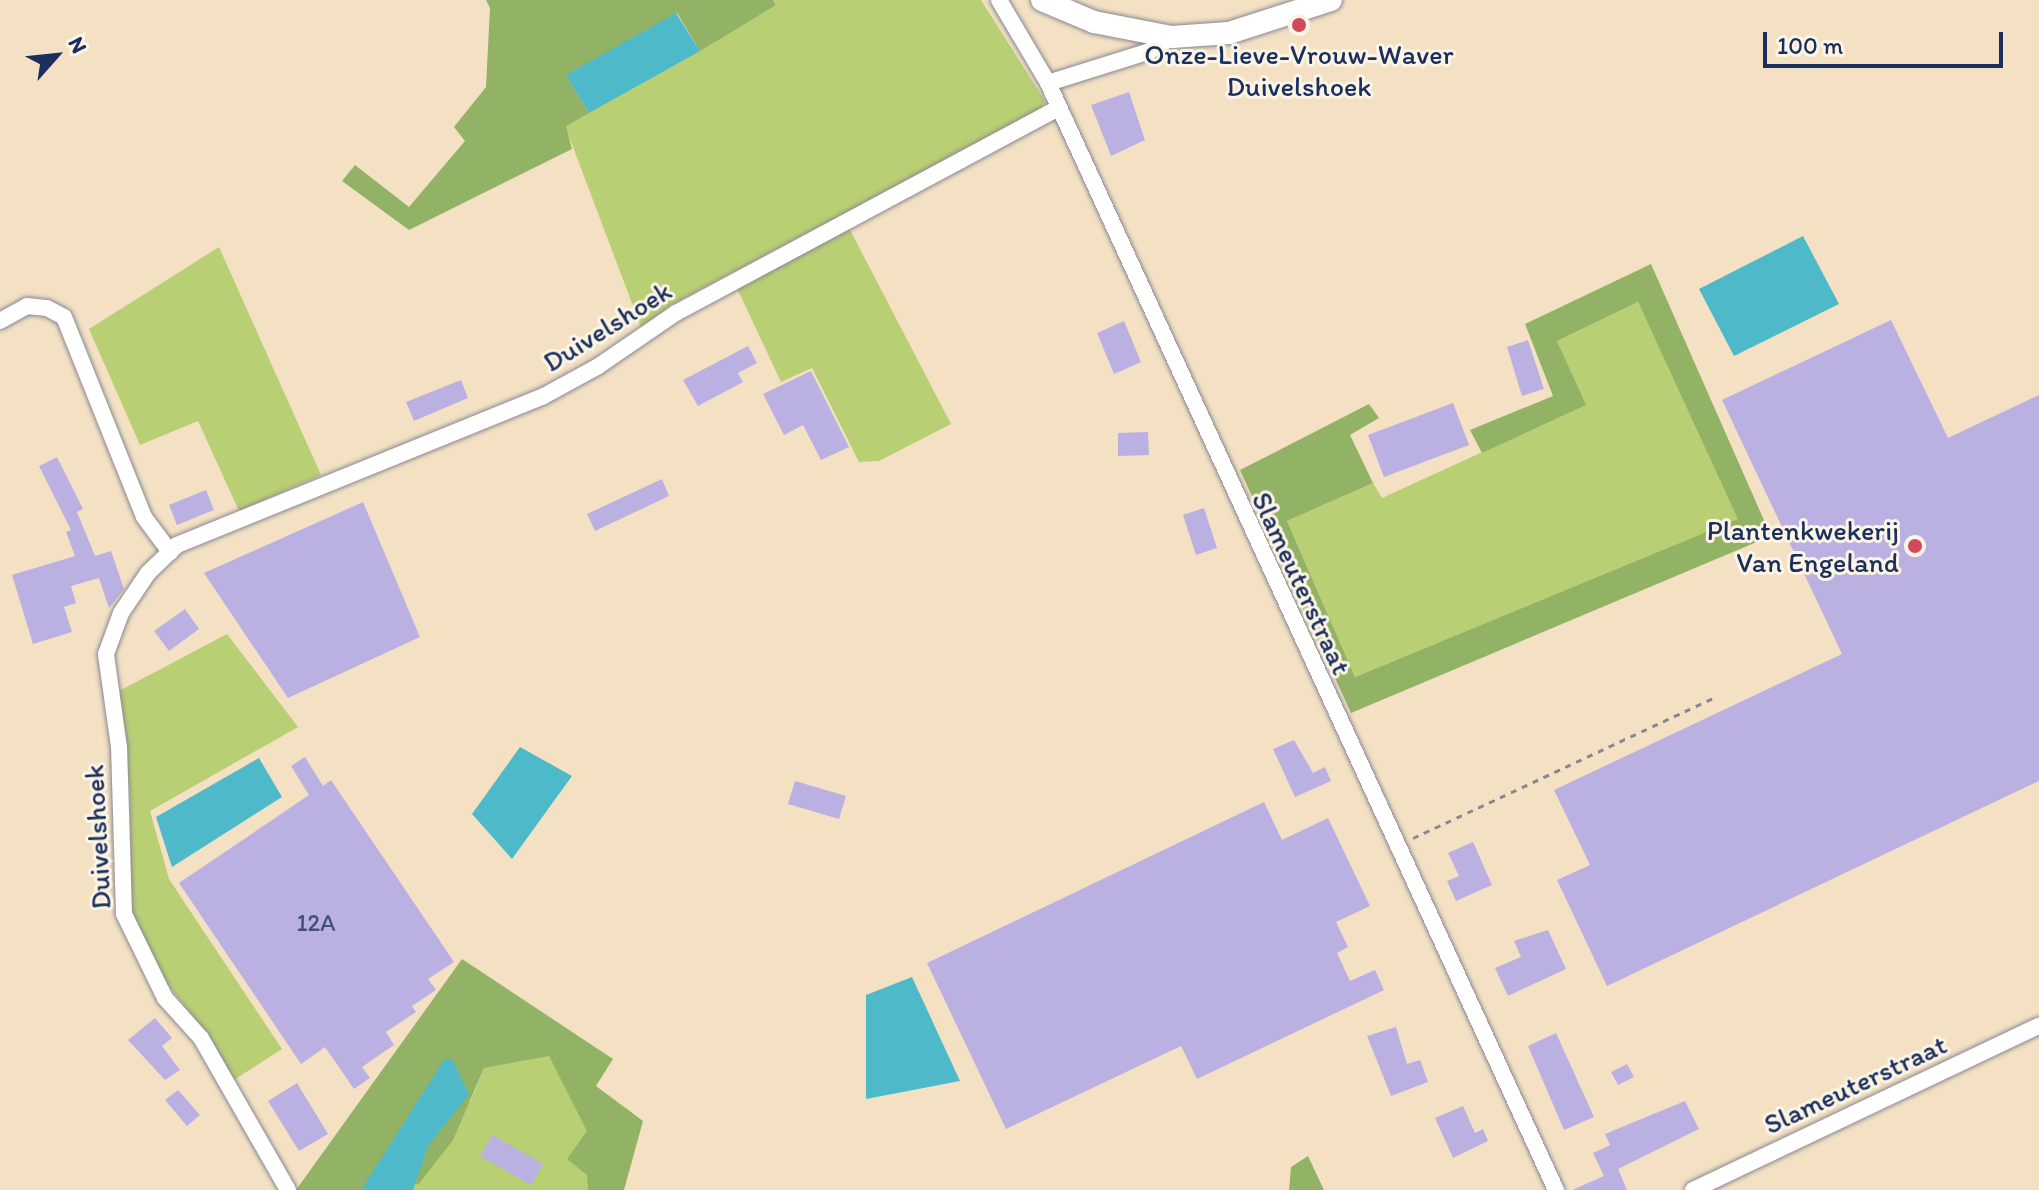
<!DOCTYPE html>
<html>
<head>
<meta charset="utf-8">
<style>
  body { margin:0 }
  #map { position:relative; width:2039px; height:1190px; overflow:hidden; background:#f4e1c4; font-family:Itim,sans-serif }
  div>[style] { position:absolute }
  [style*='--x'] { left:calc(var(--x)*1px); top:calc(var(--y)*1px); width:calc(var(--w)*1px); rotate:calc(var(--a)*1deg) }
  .green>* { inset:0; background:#b9cf74 }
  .forest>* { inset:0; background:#92b266 }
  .water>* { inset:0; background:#4ebac9 }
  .building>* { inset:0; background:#bbb0e2 }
  .path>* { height:3px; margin-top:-1.5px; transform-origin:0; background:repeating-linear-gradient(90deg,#888891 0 6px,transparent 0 12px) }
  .roads { filter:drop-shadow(0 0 2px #888891) drop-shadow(0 0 2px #888891) }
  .street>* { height:16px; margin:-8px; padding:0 8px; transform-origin:8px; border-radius:8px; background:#fff }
  .secondary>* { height:22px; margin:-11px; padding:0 11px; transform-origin:11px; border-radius:11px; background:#fff }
  .dots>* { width:22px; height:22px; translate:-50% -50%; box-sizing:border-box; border:4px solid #fcf5e5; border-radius:50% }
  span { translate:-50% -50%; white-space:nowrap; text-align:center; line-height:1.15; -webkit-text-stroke:6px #fcf5e5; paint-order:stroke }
  .number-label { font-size:24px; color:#434f7f }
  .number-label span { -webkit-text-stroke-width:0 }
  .poi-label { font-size:28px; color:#1b2f5e }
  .right { translate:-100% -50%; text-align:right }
  .street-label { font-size:28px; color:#1b2f5e }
  .north { position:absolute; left:16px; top:16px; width:80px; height:80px; -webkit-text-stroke:6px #fcf5e5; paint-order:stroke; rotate:63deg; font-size:22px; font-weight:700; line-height:32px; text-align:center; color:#1b2f5e }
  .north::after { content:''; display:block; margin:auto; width:28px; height:36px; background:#1b2f5e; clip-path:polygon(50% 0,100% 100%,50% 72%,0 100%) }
  .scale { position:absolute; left:1763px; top:32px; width:240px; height:36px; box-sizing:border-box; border:4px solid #1b2f5e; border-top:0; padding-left:10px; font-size:24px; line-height:28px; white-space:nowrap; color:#1b2f5e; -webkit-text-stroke:6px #fcf5e5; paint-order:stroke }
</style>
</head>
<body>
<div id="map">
  <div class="green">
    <div style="clip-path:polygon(773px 0,981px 0,1045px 101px,1040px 110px,671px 305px,641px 327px,565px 126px,776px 5px)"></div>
    <div style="clip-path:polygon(848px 226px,951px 424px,879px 461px,859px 462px,812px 368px,781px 382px,737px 288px)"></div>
    <div style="clip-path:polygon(219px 247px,321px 475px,239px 511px,198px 421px,140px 445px,89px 329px)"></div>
    <div style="clip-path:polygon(1638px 302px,1739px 519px,1355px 677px,1287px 521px,1373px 483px,1382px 498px,1585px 405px,1557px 341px)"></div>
    <div style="clip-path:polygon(227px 634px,298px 727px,150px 811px,169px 879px,282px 1049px,234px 1080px,211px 1039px,153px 966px,137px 932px,131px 904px,130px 791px,119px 691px)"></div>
    <div style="clip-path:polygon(549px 1055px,588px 1131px,588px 1190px,376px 1190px,395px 1168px,418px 1184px,471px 1100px,484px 1068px)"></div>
  </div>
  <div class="forest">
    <div style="clip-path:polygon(486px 0,773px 0,776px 5px,700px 51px,677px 13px,567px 76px,589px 113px,566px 126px,572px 149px,409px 230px,342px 181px,355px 165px,409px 207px,465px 141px,454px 127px,486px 87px,490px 8px)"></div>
    <div style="clip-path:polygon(1651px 264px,1771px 536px,1351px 713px,1240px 470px,1369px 404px,1379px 418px,1350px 435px,1373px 483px,1287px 521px,1355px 677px,1738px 519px,1638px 302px,1557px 341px,1586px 405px,1482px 453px,1470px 430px,1553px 396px,1525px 324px)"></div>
    <div style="clip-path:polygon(462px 959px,613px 1059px,596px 1086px,643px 1121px,624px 1190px,588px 1190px,587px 1175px,567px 1159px,587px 1131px,549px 1056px,484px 1068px,453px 1140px,418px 1185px,396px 1168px,376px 1190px,296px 1190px)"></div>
    <div style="clip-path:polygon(1308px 1156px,1324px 1190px,1289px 1190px,1291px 1167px)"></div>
  </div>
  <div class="water">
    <div style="clip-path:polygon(676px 13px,700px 51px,589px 113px,566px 75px)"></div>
    <div style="clip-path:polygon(1803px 236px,1839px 304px,1734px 356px,1699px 289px)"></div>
    <div style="clip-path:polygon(520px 747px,572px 776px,512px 859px,472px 814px)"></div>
    <div style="clip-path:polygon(259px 758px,282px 797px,172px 867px,156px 817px)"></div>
    <div style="clip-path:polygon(912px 977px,960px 1081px,866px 1099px,866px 995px)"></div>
    <div style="clip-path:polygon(452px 1059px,469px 1094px,428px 1146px,413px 1190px,361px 1190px,444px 1060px)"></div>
  </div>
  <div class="building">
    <div style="clip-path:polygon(1129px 92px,1145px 140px,1111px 156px,1091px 105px)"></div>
    <div style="clip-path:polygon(1891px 320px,1948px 438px,2039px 395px,2039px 781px,1607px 986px,1557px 880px,1590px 865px,1554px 790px,1842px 654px,1722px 400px)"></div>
    <div style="clip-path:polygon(1124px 321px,1141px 362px,1114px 374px,1097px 333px)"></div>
    <div style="clip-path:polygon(1528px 340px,1544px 389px,1522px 396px,1507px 347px)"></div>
    <div style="clip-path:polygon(748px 346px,757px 363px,738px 373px,743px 382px,698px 406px,683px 380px)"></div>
    <div style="clip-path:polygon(811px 371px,849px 447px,821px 460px,803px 425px,784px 435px,763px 394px)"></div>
    <div style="clip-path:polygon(461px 380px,468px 398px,414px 421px,406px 402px)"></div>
    <div style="clip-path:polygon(1453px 403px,1469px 445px,1384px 477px,1368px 435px)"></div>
    <div style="clip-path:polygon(1148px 432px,1149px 455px,1118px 456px,1118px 433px)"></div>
    <div style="clip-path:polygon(57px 457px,83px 509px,77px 512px,95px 556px,111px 551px,124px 589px,109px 608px,99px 578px,71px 586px,76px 603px,64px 607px,72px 632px,33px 644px,12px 575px,75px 556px,66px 532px,71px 530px,39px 466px)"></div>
    <div style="clip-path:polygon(662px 479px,669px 496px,595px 531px,587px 514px)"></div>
    <div style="clip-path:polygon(206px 490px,214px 510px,177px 525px,169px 505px)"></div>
    <div style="clip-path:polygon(363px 502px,420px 637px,288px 698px,204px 573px)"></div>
    <div style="clip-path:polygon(1204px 508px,1217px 548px,1196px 555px,1183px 515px)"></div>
    <div style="clip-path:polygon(185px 609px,199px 629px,169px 651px,154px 631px)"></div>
    <div style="clip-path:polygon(1294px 740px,1313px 773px,1325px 767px,1331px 781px,1295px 797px,1273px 749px)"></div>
    <div style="clip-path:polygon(305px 757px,323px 786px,331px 780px,454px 962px,428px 979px,436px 990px,412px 1006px,416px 1012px,386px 1032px,394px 1045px,362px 1067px,370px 1078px,354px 1089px,325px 1047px,301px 1064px,179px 883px,309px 795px,291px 766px)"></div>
    <div style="clip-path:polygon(795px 781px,846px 796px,839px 819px,788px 804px)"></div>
    <div style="clip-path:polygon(1264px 802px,1282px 840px,1328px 818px,1370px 906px,1336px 922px,1348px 947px,1337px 953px,1350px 981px,1375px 970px,1384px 990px,1197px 1079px,1181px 1046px,1006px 1129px,927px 963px)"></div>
    <div style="clip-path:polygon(1473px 842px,1492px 885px,1456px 901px,1447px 881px,1459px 876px,1448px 853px)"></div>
    <div style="clip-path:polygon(1548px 930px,1566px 969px,1508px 996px,1495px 968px,1521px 957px,1514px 941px)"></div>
    <div style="clip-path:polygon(155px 1018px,172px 1038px,162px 1046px,180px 1070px,165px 1080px,128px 1040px)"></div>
    <div style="clip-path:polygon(1396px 1027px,1407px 1064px,1420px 1060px,1428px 1082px,1391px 1096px,1367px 1036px)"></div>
    <div style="clip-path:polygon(1556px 1033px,1594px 1117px,1564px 1130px,1528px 1046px)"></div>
    <div style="clip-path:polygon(1627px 1064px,1634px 1077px,1618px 1085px,1611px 1072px)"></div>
    <div style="clip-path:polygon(297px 1083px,328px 1134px,299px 1151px,268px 1101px)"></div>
    <div style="clip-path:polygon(178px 1090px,200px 1115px,187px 1126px,165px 1100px)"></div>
    <div style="clip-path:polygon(1685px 1101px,1699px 1129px,1618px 1169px,1627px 1190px,1572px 1190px,1604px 1176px,1593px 1153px,1610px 1145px,1605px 1134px)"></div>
    <div style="clip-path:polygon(1463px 1106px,1475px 1133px,1483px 1129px,1488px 1141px,1453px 1158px,1435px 1118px)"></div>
    <div style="clip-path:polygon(492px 1135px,543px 1164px,531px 1185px,480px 1156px)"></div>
  </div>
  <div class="path">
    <div style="--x:1413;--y:838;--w:331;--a:-25"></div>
  </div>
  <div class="roads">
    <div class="street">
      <div style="--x:999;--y:0;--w:96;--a:59.4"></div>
      <div style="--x:1048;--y:83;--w:1218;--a:65.35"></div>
      <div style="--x:1048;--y:83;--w:107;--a:-17.4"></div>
      <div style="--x:1150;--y:51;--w:26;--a:-32"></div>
      <div style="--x:0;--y:321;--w:31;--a:-29"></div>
      <div style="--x:27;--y:306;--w:20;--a:6"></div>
      <div style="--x:47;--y:308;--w:19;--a:28"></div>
      <div style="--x:64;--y:317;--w:215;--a:68.2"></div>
      <div style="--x:144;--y:517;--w:44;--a:53.4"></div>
      <div style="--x:288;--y:1190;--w:175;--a:-119.8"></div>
      <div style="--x:201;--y:1038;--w:54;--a:-132"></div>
      <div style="--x:165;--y:998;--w:93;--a:-116"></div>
      <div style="--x:124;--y:914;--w:167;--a:-91.7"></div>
      <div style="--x:119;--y:747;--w:94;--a:-98"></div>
      <div style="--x:106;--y:654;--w:44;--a:-69.9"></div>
      <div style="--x:121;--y:613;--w:48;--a:-56"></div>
      <div style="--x:148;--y:573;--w:40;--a:-44"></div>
      <div style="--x:177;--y:545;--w:394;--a:-22.1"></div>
      <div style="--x:542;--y:397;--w:63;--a:-28.6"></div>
      <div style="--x:597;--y:367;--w:96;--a:-34.4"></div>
      <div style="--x:676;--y:313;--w:432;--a:-28.2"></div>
      <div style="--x:1693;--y:1190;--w:383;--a:-25.4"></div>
    </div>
    <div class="secondary">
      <div style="--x:1042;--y:0;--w:56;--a:22.9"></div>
      <div style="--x:1094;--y:22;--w:79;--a:10.9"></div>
      <div style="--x:1172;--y:37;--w:57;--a:-4"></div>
      <div style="--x:1229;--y:33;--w:107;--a:-17.9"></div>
    </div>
  </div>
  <div class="dots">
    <div style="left:1299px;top:25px;background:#d1495b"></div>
    <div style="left:1915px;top:546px;background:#d1495b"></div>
  </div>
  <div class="number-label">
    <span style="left:316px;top:923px">12A</span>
  </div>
  <div class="poi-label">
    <span style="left:1299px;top:70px">Onze-Lieve-Vrouw-Waver<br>Duivelshoek</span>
    <span class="right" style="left:1899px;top:546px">Plantenkwekerij<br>Van Engeland</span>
  </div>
  <div class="street-label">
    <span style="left:607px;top:326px;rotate:-32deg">Duivelshoek</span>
    <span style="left:1302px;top:583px;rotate:65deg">Slameuterstraat</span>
    <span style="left:97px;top:837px;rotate:-93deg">Duivelshoek</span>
    <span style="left:1855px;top:1084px;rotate:-25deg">Slameuterstraat</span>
  </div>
  <div class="north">N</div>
  <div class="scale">100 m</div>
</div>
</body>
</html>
